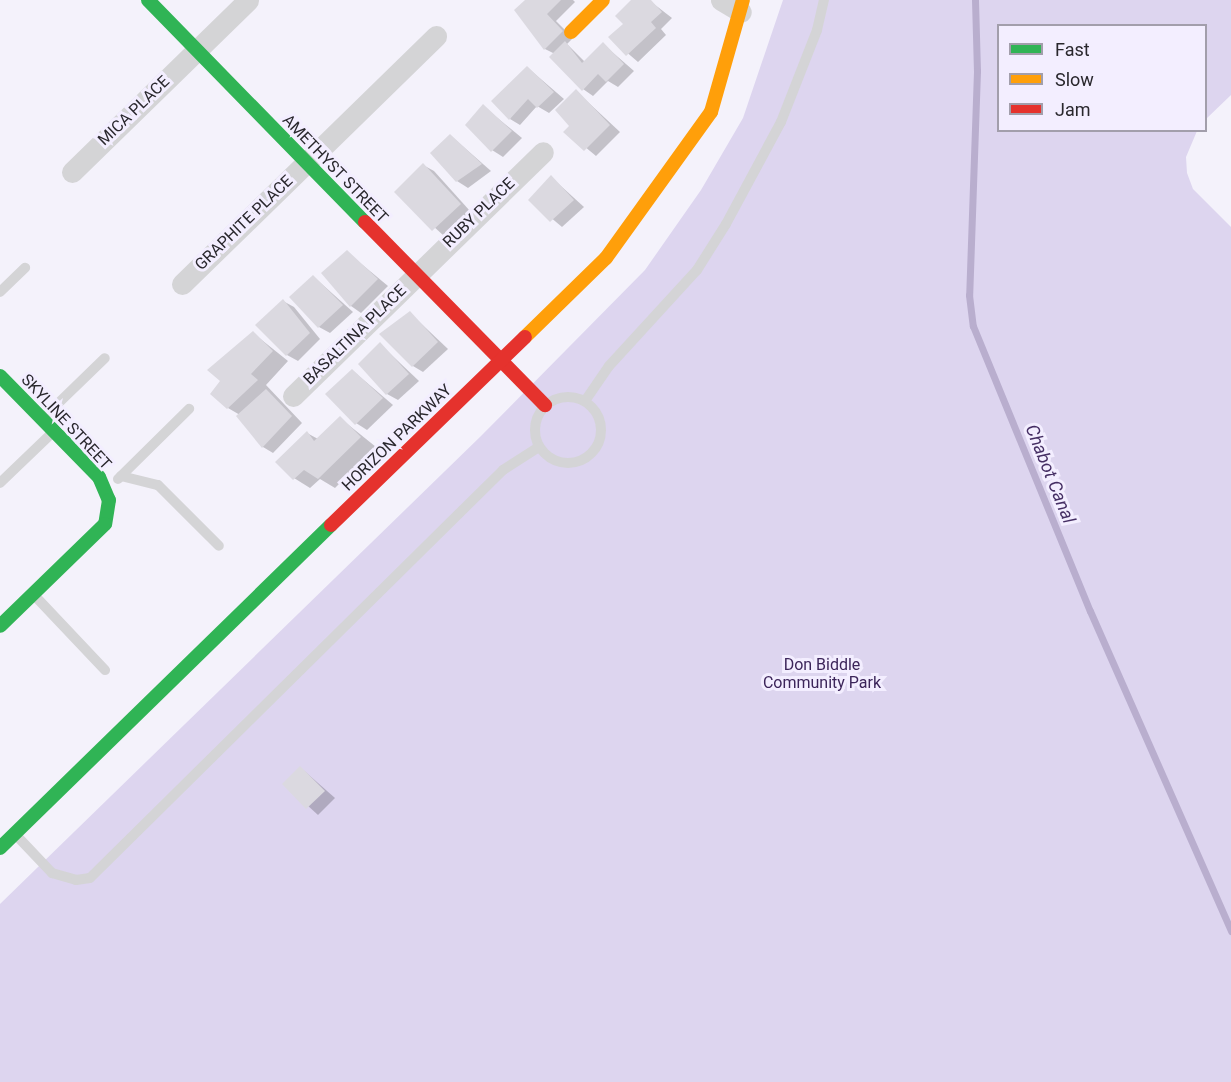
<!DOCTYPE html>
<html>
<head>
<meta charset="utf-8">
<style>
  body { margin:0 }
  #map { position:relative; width:1231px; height:1082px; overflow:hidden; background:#f4f2fb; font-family:Roboto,sans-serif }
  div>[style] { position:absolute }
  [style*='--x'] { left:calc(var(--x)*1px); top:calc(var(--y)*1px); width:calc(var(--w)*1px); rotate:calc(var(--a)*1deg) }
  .green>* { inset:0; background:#ddd5ef }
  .shadow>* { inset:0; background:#0003 }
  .stream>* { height:7px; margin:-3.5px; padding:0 3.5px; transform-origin:3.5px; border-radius:3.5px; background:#b9aece }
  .building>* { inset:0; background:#dbd9e0 }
  .lane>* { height:10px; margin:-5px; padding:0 5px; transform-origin:5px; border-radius:5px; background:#d4d4d6 }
  .lane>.ring { margin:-5px; padding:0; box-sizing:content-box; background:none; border:10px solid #d4d4d6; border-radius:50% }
  .street>* { height:21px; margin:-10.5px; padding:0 10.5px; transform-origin:10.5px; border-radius:10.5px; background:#d4d4d6 }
  .fast>* { height:14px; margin:-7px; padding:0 7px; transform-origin:7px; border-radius:7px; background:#30b455 }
  .slow>* { height:14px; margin:-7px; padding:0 7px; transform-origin:7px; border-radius:7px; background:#ff9f0a }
  .jam>* { height:14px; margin:-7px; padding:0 7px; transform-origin:7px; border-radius:7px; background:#e5322d }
  span { translate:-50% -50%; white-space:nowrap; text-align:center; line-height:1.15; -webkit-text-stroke:6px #f3eeff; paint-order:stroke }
  .street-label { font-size:16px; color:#29272d }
  .park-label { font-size:16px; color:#3c255a }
  .water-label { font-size:18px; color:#452e64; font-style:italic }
  .legend { position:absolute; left:997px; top:24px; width:210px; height:108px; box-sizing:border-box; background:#f3eeff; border:2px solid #a29eab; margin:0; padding:8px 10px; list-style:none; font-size:18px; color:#29272d }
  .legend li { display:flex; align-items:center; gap:12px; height:30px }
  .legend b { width:30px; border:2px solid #a29eab }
</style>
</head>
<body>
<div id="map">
  <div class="green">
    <div style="clip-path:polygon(783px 0,1231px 0,1231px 95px,1206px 119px,1206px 26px,998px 26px,998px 130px,1197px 131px,1186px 157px,1187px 173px,1193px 189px,1231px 227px,1231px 1082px,0 1082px,0 904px,481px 436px,645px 270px,701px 190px,743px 118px)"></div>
  </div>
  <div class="shadow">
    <div style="clip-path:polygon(527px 0,573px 0,575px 2px,556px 21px,573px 38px,567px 44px,585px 62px,603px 44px,634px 71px,618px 87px,608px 81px,593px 96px,583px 89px,555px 54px,545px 49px)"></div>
    <div style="clip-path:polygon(634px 0,650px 1px,672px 18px,661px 29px,666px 35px,638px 62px,610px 38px,625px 24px)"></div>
    <div style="clip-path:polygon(528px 68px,564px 99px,549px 113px,537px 106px,520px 125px,510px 119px)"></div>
    <div style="clip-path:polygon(576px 91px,620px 132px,596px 156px,566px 131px,571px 126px)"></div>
    <div style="clip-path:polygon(483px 106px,522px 138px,503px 157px,492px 150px)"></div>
    <div style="clip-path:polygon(450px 135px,491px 171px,468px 188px,457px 181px)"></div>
    <div style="clip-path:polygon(423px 165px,434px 171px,470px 211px,444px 236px,396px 192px)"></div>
    <div style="clip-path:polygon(551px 177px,584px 207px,562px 227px,530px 200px)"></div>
    <div style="clip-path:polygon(347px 252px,388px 286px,361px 313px,351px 306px)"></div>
    <div style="clip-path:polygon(314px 277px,353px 312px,330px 333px,319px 327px)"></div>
    <div style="clip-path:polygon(283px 301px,294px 307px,320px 339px,298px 361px,287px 355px)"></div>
    <div style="clip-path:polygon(410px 313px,448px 349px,423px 372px,413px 366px)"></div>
    <div style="clip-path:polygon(253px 333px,288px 361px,266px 385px,302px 423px,273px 453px,263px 447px,240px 415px,228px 408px)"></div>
    <div style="clip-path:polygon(380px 344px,419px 381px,398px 400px,387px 394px)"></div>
    <div style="clip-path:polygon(352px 370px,393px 405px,367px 430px,356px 423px)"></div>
    <div style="clip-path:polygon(340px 418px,376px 447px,335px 488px,320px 479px,310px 488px,294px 478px,307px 433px,318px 439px)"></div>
    <div style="clip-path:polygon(301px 768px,335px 798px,318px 815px,284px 784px)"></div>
  </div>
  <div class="stream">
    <div style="--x:975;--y:0;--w:71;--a:88.4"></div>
    <div style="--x:977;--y:71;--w:224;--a:92"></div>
    <div style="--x:969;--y:295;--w:31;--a:83"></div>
    <div style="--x:973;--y:326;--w:308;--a:67.7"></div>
    <div style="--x:1090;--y:611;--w:350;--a:66.2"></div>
  </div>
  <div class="building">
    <div style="clip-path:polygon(525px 0,561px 0,547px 14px,563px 31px,544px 50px,514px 10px)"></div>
    <div style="clip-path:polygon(631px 0,651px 0,662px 12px,651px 22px,656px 28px,626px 56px,608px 37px,623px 24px,615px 16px)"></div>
    <div style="clip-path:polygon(565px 41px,582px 63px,603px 42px,624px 64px,606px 82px,598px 74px,582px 91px,549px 57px)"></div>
    <div style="clip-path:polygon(527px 66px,554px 92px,537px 108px,528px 99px,509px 120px,491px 101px)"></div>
    <div style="clip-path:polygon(576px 89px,610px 125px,584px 151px,563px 132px,569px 126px,555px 110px)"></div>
    <div style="clip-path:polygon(483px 104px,512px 131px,491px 152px,465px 125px)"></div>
    <div style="clip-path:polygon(450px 134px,482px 164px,456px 182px,430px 153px)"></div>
    <div style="clip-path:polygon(423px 163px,461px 204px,432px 231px,394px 192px)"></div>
    <div style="clip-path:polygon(551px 175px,574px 200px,550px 222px,528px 200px)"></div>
    <div style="clip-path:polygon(347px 250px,378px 279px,350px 307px,321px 273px)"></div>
    <div style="clip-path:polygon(313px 275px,343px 305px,318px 328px,289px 297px)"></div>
    <div style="clip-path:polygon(283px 299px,310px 333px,286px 356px,255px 325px)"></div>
    <div style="clip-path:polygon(410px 311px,438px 342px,412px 367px,379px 334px)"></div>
    <div style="clip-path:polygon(253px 331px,273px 351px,251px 374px,258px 380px,227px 409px,210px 394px,220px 381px,207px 370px)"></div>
    <div style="clip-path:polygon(380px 342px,409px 374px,386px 395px,358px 364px)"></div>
    <div style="clip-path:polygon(352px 369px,383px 398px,355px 425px,325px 394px)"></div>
    <div style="clip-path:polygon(266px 389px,292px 416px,262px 448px,236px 416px)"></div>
    <div style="clip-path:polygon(340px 416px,361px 437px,318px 479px,304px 470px,293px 480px,275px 462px,307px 431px,314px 441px)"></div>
    <div style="clip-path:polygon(300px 766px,325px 791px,306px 809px,282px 784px)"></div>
  </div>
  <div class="lane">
    <div style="--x:0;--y:292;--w:35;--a:-44"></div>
    <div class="ring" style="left:535px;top:397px;width:56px;height:56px"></div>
    <div style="--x:585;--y:401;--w:42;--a:-55.6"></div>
    <div style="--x:609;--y:366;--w:130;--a:-47.5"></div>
    <div style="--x:697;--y:270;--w:54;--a:-57.8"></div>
    <div style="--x:726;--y:224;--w:116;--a:-61.7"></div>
    <div style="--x:781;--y:122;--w:99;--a:-68.6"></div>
    <div style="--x:817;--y:30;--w:31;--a:-77"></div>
    <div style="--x:43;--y:418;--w:86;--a:-44.1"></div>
    <div style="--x:121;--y:476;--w:38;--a:14"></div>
    <div style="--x:158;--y:485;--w:86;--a:45"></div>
    <div style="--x:118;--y:479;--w:100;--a:-44.6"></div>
    <div style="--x:0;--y:483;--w:72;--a:-43.9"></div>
    <div style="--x:35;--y:596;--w:102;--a:46.6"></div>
    <div style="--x:15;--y:834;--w:54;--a:46.5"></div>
    <div style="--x:52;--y:873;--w:25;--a:16"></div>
    <div style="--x:76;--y:880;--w:14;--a:-8"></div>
    <div style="--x:90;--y:878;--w:581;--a:-44.65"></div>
    <div style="--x:503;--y:470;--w:43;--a:-32.6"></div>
  </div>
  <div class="street">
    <div style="--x:721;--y:0;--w:23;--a:31"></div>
    <div style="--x:72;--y:172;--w:246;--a:-44.3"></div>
    <div style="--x:182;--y:284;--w:355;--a:-44.3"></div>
    <div style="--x:293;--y:396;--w:349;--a:-44.3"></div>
  </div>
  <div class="fast">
    <div style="--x:148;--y:0;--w:310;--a:45.7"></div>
    <div style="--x:0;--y:376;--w:141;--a:45.6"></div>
    <div style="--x:99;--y:477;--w:25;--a:67"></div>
    <div style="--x:109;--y:500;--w:24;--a:99"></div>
    <div style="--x:105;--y:524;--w:146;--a:135.8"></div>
    <div style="--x:0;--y:848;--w:462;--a:-44.3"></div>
  </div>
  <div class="slow">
    <div style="--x:571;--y:32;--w:45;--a:-45"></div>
    <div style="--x:525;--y:337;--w:113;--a:-44.3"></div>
    <div style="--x:606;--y:258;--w:180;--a:-54.3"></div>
    <div style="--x:711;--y:112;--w:116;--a:-74.1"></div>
  </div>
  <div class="jam">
    <div style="--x:365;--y:222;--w:257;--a:45.5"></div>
    <div style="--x:331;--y:525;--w:270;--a:-44.1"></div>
  </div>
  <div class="street-label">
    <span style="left:134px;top:111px;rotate:-44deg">MICA PLACE</span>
    <span style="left:335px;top:169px;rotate:46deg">AMETHYST STREET</span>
    <span style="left:479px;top:213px;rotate:-44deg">RUBY PLACE</span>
    <span style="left:244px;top:223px;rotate:-44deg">GRAPHITE PLACE</span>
    <span style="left:355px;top:335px;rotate:-44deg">BASALTINA PLACE</span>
    <span style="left:66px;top:422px;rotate:47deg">SKYLINE STREET</span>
    <span style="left:397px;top:438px;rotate:-44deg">HORIZON PARKWAY</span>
  </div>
  <div class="park-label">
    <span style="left:822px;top:674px">Don Biddle<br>Community Park</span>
  </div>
  <div class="water-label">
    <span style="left:1050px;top:474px;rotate:68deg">Chabot Canal</span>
  </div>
  <ul class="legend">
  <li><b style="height:8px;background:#30b455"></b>Fast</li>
  <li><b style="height:8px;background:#ff9f0a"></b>Slow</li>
  <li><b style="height:8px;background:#e5322d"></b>Jam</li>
  </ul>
</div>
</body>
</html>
